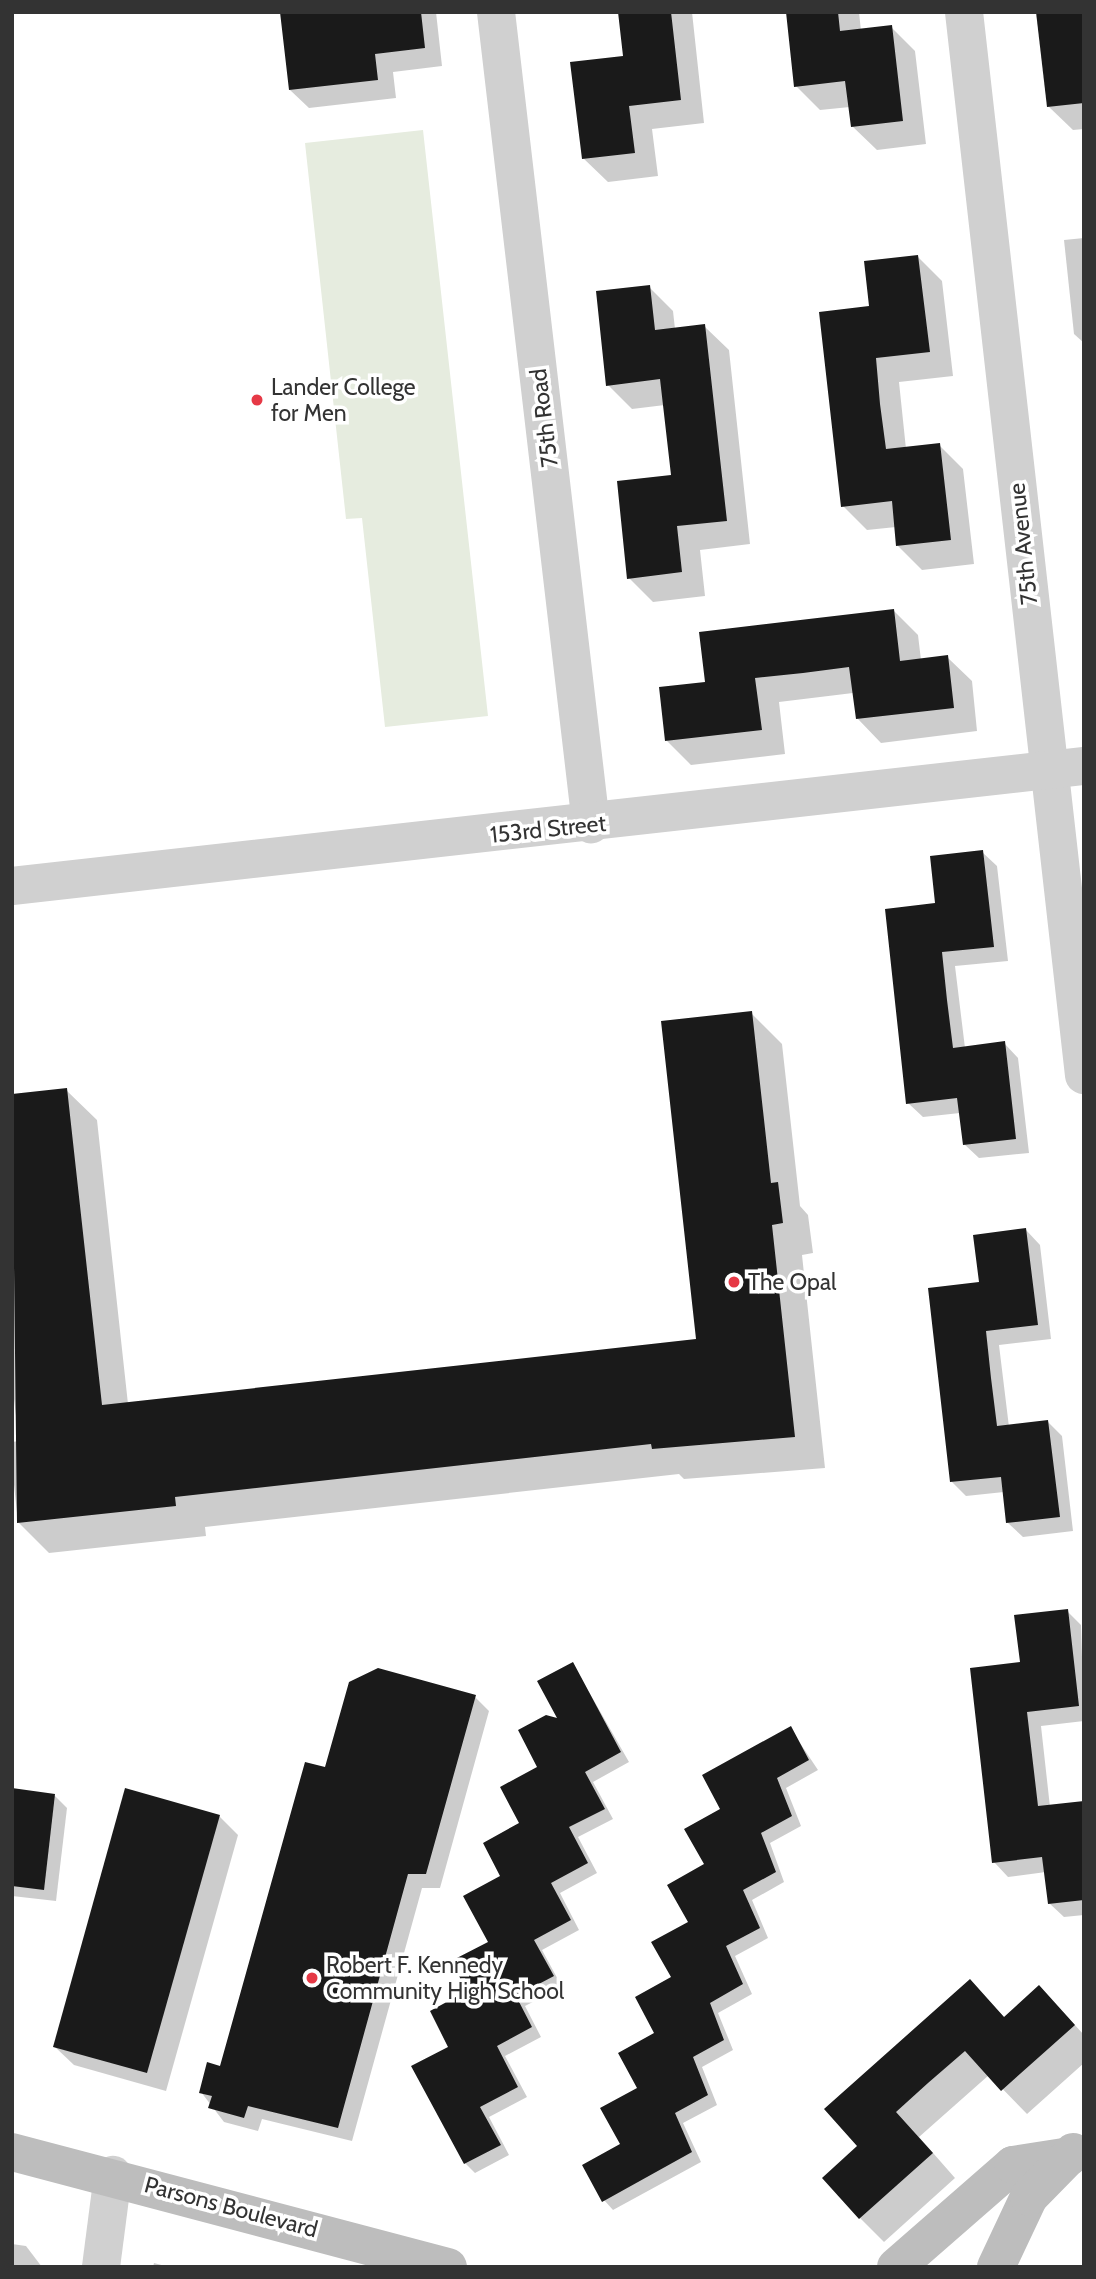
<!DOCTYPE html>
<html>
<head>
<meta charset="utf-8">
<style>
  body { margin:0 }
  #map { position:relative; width:1096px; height:2279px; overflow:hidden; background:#fff; font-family:Cabin,sans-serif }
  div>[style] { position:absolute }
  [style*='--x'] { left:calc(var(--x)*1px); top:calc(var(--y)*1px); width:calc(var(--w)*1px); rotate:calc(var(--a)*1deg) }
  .green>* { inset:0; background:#e6ecdf }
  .shadow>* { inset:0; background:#0003 }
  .building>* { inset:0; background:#1a1a1a }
  .street>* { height:38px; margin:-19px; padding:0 19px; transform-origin:19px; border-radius:19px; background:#d0d0d0 }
  .secondary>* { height:38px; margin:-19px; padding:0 19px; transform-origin:19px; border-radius:19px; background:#bdbdbd }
  .dots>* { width:19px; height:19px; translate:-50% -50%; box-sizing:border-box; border:4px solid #fff; border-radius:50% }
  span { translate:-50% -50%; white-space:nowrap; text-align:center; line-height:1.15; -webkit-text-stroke:7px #fff; paint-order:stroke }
  .poi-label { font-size:23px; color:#333 }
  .left { translate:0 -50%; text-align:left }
  .street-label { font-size:23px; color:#333 }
  .frame { position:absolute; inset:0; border:14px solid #333; pointer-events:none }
</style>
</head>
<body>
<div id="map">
  <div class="green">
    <div style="clip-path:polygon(423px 130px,488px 716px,385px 727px,362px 518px,346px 519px,305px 143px)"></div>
  </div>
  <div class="shadow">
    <div style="clip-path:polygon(281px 12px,436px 12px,442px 66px,393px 72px,396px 98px,309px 108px,290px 90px)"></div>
    <div style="clip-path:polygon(620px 12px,692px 12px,704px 123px,652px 129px,658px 176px,608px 182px,583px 158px,625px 57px)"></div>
    <div style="clip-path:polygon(788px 12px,859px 12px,861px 31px,891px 27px,915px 51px,926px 144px,877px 150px,852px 126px,850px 107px,820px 110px,796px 86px)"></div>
    <div style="clip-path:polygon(1084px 12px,1084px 129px,1073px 130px,1048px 106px)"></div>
    <div style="clip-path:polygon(1084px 238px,1084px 343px,1074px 334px,1064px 240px)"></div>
    <div style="clip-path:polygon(918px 257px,942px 281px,953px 376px,899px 382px,906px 449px,939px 445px,963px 469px,974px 564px,922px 570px,898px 546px,896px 527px,867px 530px,843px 506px,871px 308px)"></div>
    <div style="clip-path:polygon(649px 287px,673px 311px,675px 329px,704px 326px,729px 350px,750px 544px,700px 550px,705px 596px,653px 602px,629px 578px,673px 477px,665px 405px,632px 409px,608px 385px)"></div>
    <div style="clip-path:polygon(894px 611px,918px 635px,921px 660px,947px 657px,972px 681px,977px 731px,881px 743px,857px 718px,853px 693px,779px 702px,785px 754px,691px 765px,667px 741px,707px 683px)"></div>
    <div style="clip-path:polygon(982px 852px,997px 866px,1008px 961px,955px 966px,965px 1048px,1004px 1043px,1018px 1058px,1029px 1153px,979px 1158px,964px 1144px,960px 1113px,923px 1117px,908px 1103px,937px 905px)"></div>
    <div style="clip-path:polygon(751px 1013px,782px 1044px,800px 1206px,808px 1215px,813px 1253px,802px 1255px,825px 1468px,684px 1479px,679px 1474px,205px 1527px,206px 1536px,49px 1553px,18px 1522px,12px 1466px,12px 1442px,19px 1441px,12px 1382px,12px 1096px,66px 1090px,97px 1120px,128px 1404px,698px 1340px)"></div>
    <div style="clip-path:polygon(1026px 1230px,1040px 1245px,1051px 1339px,999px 1345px,1009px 1427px,1048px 1422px,1062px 1436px,1073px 1531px,1023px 1537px,1008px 1523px,1004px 1492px,966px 1496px,952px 1482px,981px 1283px)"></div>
    <div style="clip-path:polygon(1067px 1611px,1081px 1625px,1084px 1721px,1041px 1726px,1050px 1807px,1084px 1803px,1084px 1915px,1064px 1917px,1049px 1903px,1046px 1872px,1008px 1877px,994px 1862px,1022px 1664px)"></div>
    <div style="clip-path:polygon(573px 1664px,629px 1762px,593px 1782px,613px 1819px,578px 1837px,597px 1873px,560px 1893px,579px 1930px,542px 1950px,562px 1987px,525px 2006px,541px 2037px,505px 2056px,527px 2097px,489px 2117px,509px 2155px,475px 2173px,465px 2163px,451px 2047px,490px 1943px,503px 1877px,560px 1721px)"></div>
    <div style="clip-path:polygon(475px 1697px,489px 1711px,440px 1888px,422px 1888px,352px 2141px,262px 2119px,258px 2131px,224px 2122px,201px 2092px,221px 2068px,326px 1769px)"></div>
    <div style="clip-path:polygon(790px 1728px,818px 1770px,786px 1788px,801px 1826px,770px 1843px,784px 1882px,752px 1900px,768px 1938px,735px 1956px,752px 1994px,718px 2013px,733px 2050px,702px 2067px,717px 2105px,683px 2123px,701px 2162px,613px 2210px,604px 2200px,723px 1810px)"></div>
    <div style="clip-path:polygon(12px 1791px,55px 1796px,67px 1808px,56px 1901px,12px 1896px)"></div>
    <div style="clip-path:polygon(219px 1816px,238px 1835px,166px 2091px,74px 2065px,55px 2047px)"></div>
    <div style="clip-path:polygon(970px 1981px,1005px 2018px,1063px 2012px,1084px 2035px,1084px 2063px,1027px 2114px,989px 2075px,919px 2137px,955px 2178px,884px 2242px,860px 2218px,860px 2147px)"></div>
    <div style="clip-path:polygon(12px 2244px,26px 2246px,42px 2267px,12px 2267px)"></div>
    <div style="clip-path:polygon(154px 2263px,169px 2267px,153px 2267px)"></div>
  </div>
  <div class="building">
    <div style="clip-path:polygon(280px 12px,421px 12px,425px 48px,375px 54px,378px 80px,289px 90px)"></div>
    <div style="clip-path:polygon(618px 12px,671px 12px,681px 100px,629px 106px,635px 153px,582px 159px,570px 62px,623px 56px)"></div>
    <div style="clip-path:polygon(786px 12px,838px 12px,840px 31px,892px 25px,903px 121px,851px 127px,845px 81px,794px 87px)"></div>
    <div style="clip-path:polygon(1036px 12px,1084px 12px,1084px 103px,1047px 107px)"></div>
    <div style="clip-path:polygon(918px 255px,930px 352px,876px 358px,880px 404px,886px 449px,940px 443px,951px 540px,896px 546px,892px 501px,841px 507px,819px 312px,869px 306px,864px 261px)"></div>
    <div style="clip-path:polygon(650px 285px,655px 330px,705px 324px,727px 521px,677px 526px,682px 572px,627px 579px,617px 481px,671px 475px,660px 379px,606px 386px,596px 291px)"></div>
    <div style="clip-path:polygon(894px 609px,900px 661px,948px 655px,954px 708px,856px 719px,849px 667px,803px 673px,755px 678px,762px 730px,665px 741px,659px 687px,705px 682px,699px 632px)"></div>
    <div style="clip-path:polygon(983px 850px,994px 947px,942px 952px,947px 1000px,953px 1048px,1005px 1041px,1016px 1139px,963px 1145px,957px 1098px,906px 1104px,885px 909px,935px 903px,930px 856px)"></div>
    <div style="clip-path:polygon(752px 1011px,771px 1183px,778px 1182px,783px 1223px,772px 1225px,795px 1437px,652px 1449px,651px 1444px,175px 1497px,176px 1506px,17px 1523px,12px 1094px,67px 1088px,102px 1405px,696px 1339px,661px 1021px)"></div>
    <div style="clip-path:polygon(1026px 1228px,1038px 1325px,986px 1331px,991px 1378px,997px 1426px,1048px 1420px,1060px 1517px,1006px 1523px,1001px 1477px,950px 1482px,928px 1288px,979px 1282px,973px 1235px)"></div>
    <div style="clip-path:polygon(1068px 1609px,1079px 1706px,1027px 1712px,1038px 1806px,1084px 1801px,1084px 1900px,1048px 1904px,1042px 1857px,992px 1863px,970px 1668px,1020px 1662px,1014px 1615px)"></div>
    <div style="clip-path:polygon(573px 1662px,621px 1752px,585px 1772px,605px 1809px,569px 1827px,588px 1863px,551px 1883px,571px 1920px,534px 1940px,554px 1976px,516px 1996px,532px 2027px,497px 2046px,518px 2087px,480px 2107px,501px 2145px,464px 2164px,411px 2066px,448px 2047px,430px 2011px,467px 1991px,451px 1961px,488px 1942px,463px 1896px,500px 1876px,483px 1843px,519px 1823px,500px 1787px,537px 1767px,518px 1730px,546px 1715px,557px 1718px,537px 1681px)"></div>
    <div style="clip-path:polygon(378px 1668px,476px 1695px,426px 1874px,408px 1874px,338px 2128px,248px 2106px,244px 2118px,208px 2108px,212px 2096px,199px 2093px,207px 2062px,220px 2066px,305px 1762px,325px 1767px,349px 1682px)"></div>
    <div style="clip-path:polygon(791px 1726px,809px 1760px,777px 1778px,792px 1816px,761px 1833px,776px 1872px,743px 1890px,760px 1928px,726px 1946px,743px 1984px,710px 2003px,724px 2040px,693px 2057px,708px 2095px,675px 2113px,692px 2152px,602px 2202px,582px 2165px,620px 2144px,600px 2108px,637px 2088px,618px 2053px,654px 2033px,635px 1997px,671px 1977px,651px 1942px,688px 1922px,667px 1885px,704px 1864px,684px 1829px,720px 1809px,702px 1775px)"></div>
    <div style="clip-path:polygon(12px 1788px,55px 1794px,44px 1890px,12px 1886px)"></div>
    <div style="clip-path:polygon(125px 1788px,220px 1815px,147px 2073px,53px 2047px)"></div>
    <div style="clip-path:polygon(970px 1979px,1004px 2017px,1039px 1985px,1075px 2025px,1001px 2091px,965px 2051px,928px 2083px,896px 2112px,933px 2153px,859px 2219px,822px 2178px,857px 2146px,824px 2109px)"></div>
  </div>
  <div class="street">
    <div style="--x:496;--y:12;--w:818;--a:83.33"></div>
    <div style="--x:964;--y:12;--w:1070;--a:83.56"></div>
    <div style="--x:12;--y:886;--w:1079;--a:-6.39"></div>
    <div style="--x:101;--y:2267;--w:93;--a:-82.6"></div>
  </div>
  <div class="secondary">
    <div style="--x:12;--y:2152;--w:451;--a:14.8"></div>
    <div style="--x:896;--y:2267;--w:155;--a:-41.1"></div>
    <div style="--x:1013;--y:2165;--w:58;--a:-9"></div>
    <div style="--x:996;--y:2267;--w:77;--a:-64.8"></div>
    <div style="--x:1029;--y:2197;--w:63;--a:-45.6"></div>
  </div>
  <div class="dots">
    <div style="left:257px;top:400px;background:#e63946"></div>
    <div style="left:734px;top:1282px;background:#e63946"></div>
    <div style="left:312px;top:1978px;background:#e63946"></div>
  </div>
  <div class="poi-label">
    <span class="left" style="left:271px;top:400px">Lander College<br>for Men</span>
    <span class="left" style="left:748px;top:1282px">The Opal</span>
    <span class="left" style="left:326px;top:1978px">Robert F. Kennedy<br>Community High School</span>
  </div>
  <div class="street-label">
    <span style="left:544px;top:418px;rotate:-97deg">75th Road</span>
    <span style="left:1023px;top:544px;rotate:-96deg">75th Avenue</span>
    <span style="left:548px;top:829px;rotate:-6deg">153rd Street</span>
    <span style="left:231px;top:2207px;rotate:15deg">Parsons Boulevard</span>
  </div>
  <div class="frame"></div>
</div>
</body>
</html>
